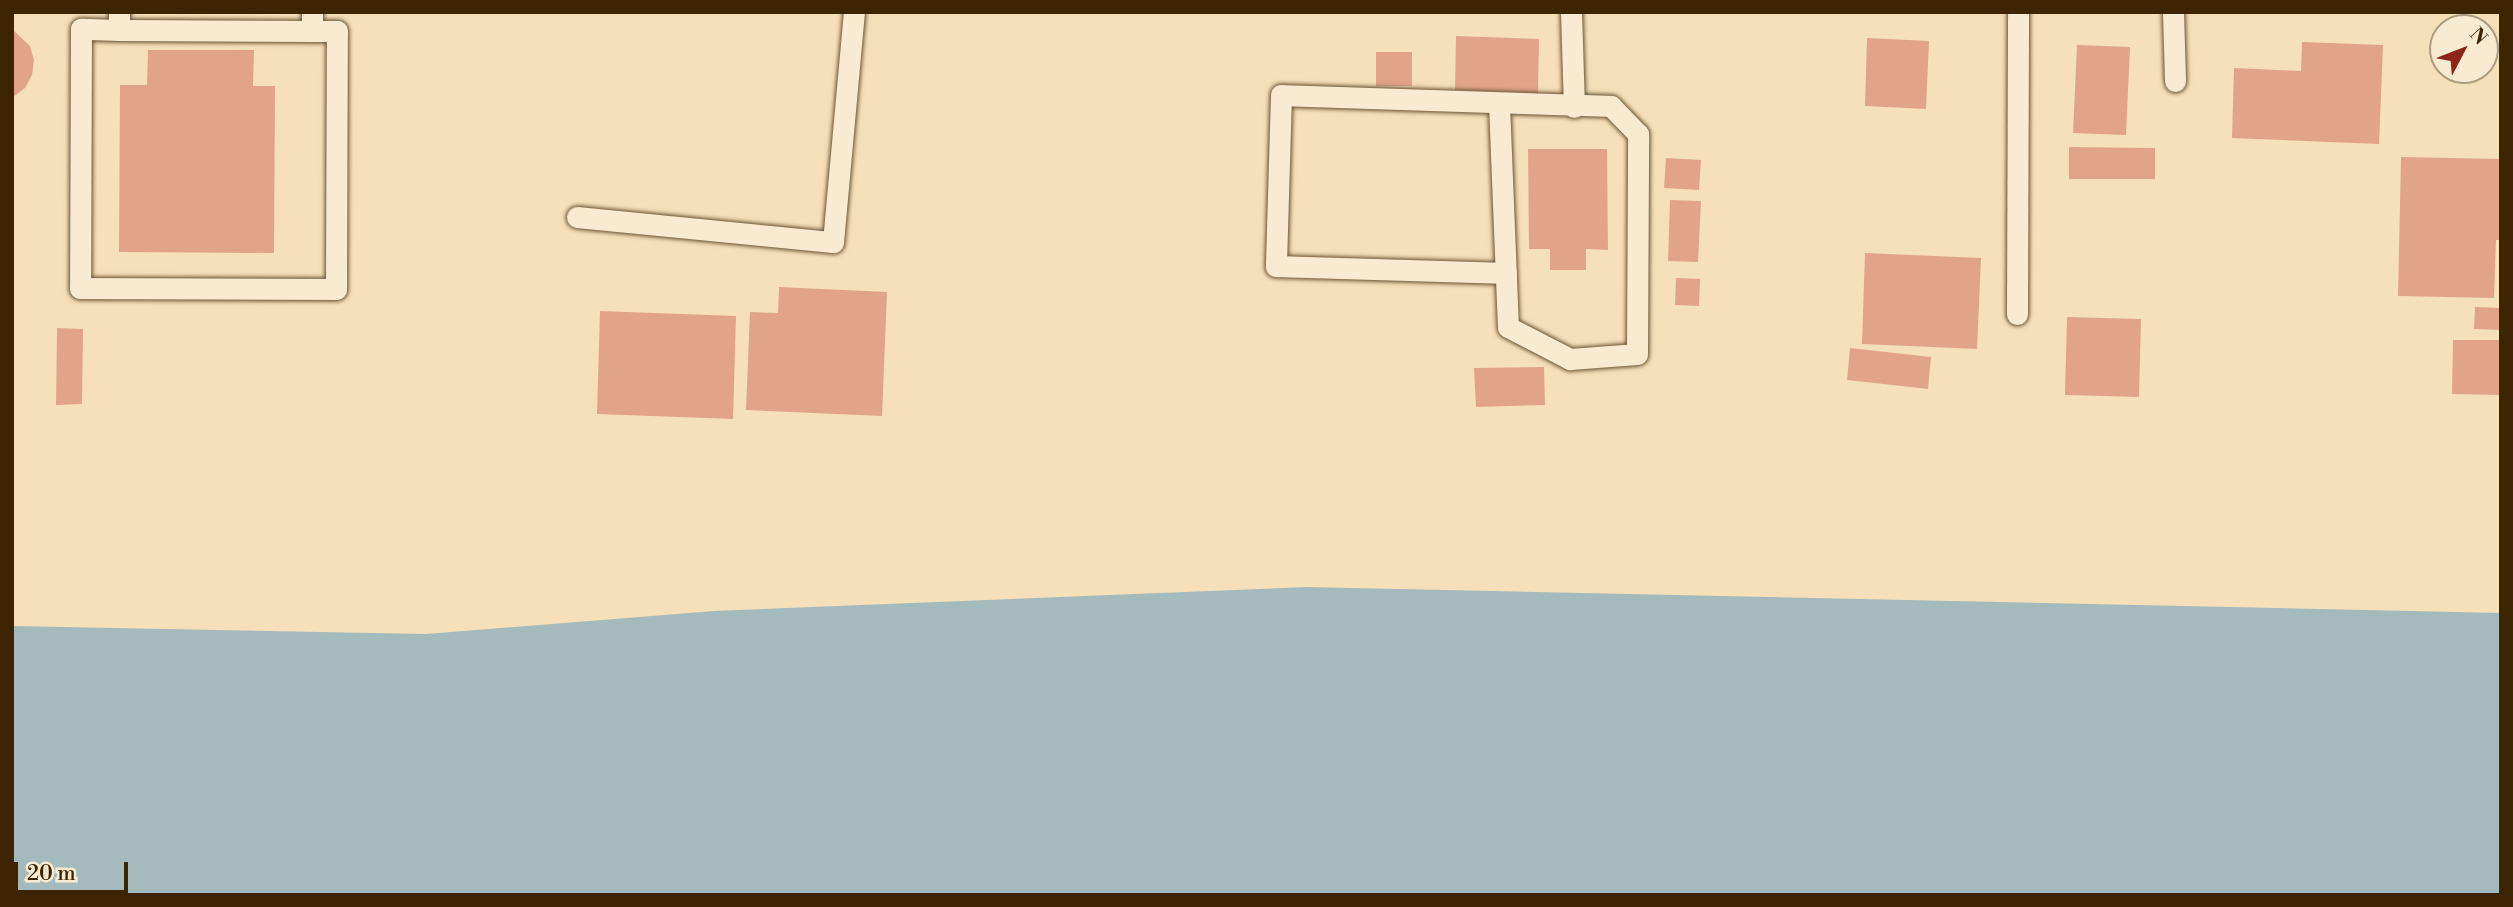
<!DOCTYPE html>
<html>
<head>
<meta charset="utf-8">
<style>
  body { margin:0 }
  #map { position:relative; width:2513px; height:907px; overflow:hidden; background:#f6e0ba; font-family:"Libre Bodoni",serif }
  div>[style] { position:absolute }
  [style*='--x'] { left:calc(var(--x)*1px); top:calc(var(--y)*1px); width:calc(var(--w)*1px); rotate:calc(var(--a)*1deg) }
  .water>* { inset:0; background:#a4babc }
  .building>* { inset:0; background:#e2a489 }
  .roads { filter:drop-shadow(0 0 2px #6b5432) drop-shadow(0 0 2px #6b5432) }
  .lane>* { height:21px; margin:-10.5px; padding:0 10.5px; transform-origin:10.5px; border-radius:10.5px; background:#f9ebd2 }
  span { translate:-50% -50%; white-space:nowrap; text-align:center; line-height:1.15; -webkit-text-stroke:6px #f9ebd2; paint-order:stroke }
  .frame { position:absolute; inset:0; border:14px solid #3d2504; pointer-events:none }
  .north { position:absolute; left:2429px; top:14px; width:70px; height:70px; box-sizing:border-box; background:#f9ebd2; border:2px solid #ae9c80; border-radius:50%; rotate:48deg; font-size:19px; font-weight:700; line-height:28px; text-align:center; color:#3d2504 }
  .north::after { content:''; display:block; margin:auto; width:24px; height:32px; background:#8f2418; clip-path:polygon(50% 0,100% 100%,50% 72%,0 100%) }
  .scale { position:absolute; left:14px; top:862px; width:114px; height:32px; box-sizing:border-box; border:4px solid #3d2504; border-top:0; padding-left:9px; font-size:21px; line-height:24px; white-space:nowrap; color:#3d2504; -webkit-text-stroke:5px #f9ebd2; paint-order:stroke }
</style>
</head>
<body>
<div id="map">
  <div class="water">
    <div style="clip-path:polygon(1306px 587px,2501px 613px,2501px 895px,12px 895px,12px 626px,426px 634px,714px 611px)"></div>
  </div>
  <div class="building">
    <div style="clip-path:polygon(12px 29px,30px 46px,34px 60px,32px 75px,25px 88px,12px 98px)"></div>
    <div style="clip-path:polygon(1456px 36px,1539px 39px,1538px 93px,1455px 90px)"></div>
    <div style="clip-path:polygon(1867px 38px,1929px 41px,1926px 109px,1865px 106px)"></div>
    <div style="clip-path:polygon(2302px 42px,2383px 45px,2379px 144px,2232px 138px,2234px 68px,2301px 71px)"></div>
    <div style="clip-path:polygon(2077px 45px,2130px 47px,2126px 135px,2073px 133px)"></div>
    <div style="clip-path:polygon(148px 50px,254px 50px,253px 86px,275px 86px,274px 253px,119px 252px,120px 85px,147px 85px)"></div>
    <div style="clip-path:polygon(1376px 52px,1412px 52px,1412px 86px,1376px 86px)"></div>
    <div style="clip-path:polygon(2069px 147px,2155px 148px,2155px 179px,2069px 179px)"></div>
    <div style="clip-path:polygon(1528px 149px,1607px 149px,1608px 250px,1586px 249px,1586px 270px,1550px 270px,1550px 249px,1529px 249px)"></div>
    <div style="clip-path:polygon(2401px 157px,2501px 159px,2501px 240px,2496px 240px,2494px 298px,2398px 296px)"></div>
    <div style="clip-path:polygon(1666px 158px,1701px 160px,1699px 190px,1664px 188px)"></div>
    <div style="clip-path:polygon(1670px 200px,1701px 201px,1698px 262px,1668px 261px)"></div>
    <div style="clip-path:polygon(1865px 253px,1981px 258px,1977px 349px,1862px 344px)"></div>
    <div style="clip-path:polygon(1676px 278px,1700px 279px,1699px 306px,1675px 305px)"></div>
    <div style="clip-path:polygon(779px 287px,887px 292px,882px 416px,746px 410px,750px 312px,778px 313px)"></div>
    <div style="clip-path:polygon(2475px 307px,2501px 308px,2501px 330px,2474px 329px)"></div>
    <div style="clip-path:polygon(600px 311px,736px 316px,733px 419px,597px 414px)"></div>
    <div style="clip-path:polygon(2067px 317px,2141px 319px,2139px 397px,2065px 395px)"></div>
    <div style="clip-path:polygon(57px 328px,83px 329px,82px 404px,56px 405px)"></div>
    <div style="clip-path:polygon(2453px 340px,2501px 340px,2501px 395px,2452px 394px)"></div>
    <div style="clip-path:polygon(1850px 348px,1931px 357px,1928px 389px,1847px 380px)"></div>
    <div style="clip-path:polygon(1544px 367px,1545px 405px,1476px 407px,1474px 368px)"></div>
  </div>
  <div class="roads">
    <div class="lane">
      <div style="--x:119;--y:12;--w:18;--a:90"></div>
      <div style="--x:119;--y:30;--w:193;--a:0.3"></div>
      <div style="--x:312;--y:31;--w:19;--a:-90"></div>
      <div style="--x:1571;--y:12;--w:95;--a:88.2"></div>
      <div style="--x:2173;--y:12;--w:69;--a:88.3"></div>
      <div style="--x:119;--y:30;--w:38;--a:-178"></div>
      <div style="--x:81;--y:29;--w:259;--a:90.2"></div>
      <div style="--x:80;--y:288;--w:256;--a:0.2"></div>
      <div style="--x:336;--y:289;--w:258;--a:-89.8"></div>
      <div style="--x:337;--y:31;--w:25;--a:180"></div>
      <div style="--x:1499;--y:104;--w:223;--a:87.7"></div>
      <div style="--x:1508;--y:327;--w:70;--a:27.3"></div>
      <div style="--x:1570;--y:359;--w:67;--a:-4.3"></div>
      <div style="--x:1637;--y:354;--w:220;--a:-89.7"></div>
      <div style="--x:1638;--y:134;--w:39;--a:-134"></div>
      <div style="--x:1611;--y:106;--w:330;--a:-178.1"></div>
      <div style="--x:1281;--y:95;--w:171;--a:91.7"></div>
      <div style="--x:1276;--y:266;--w:230;--a:1.7"></div>
      <div style="--x:577;--y:217;--w:257;--a:5.6"></div>
      <div style="--x:833;--y:242;--w:231;--a:-84.8"></div>
      <div style="--x:2017;--y:314;--w:302;--a:-89.8"></div>
    </div>
  </div>
  <div class="frame"></div>
  <div class="north">N</div>
  <div class="scale">20 m</div>
</div>
</body>
</html>
